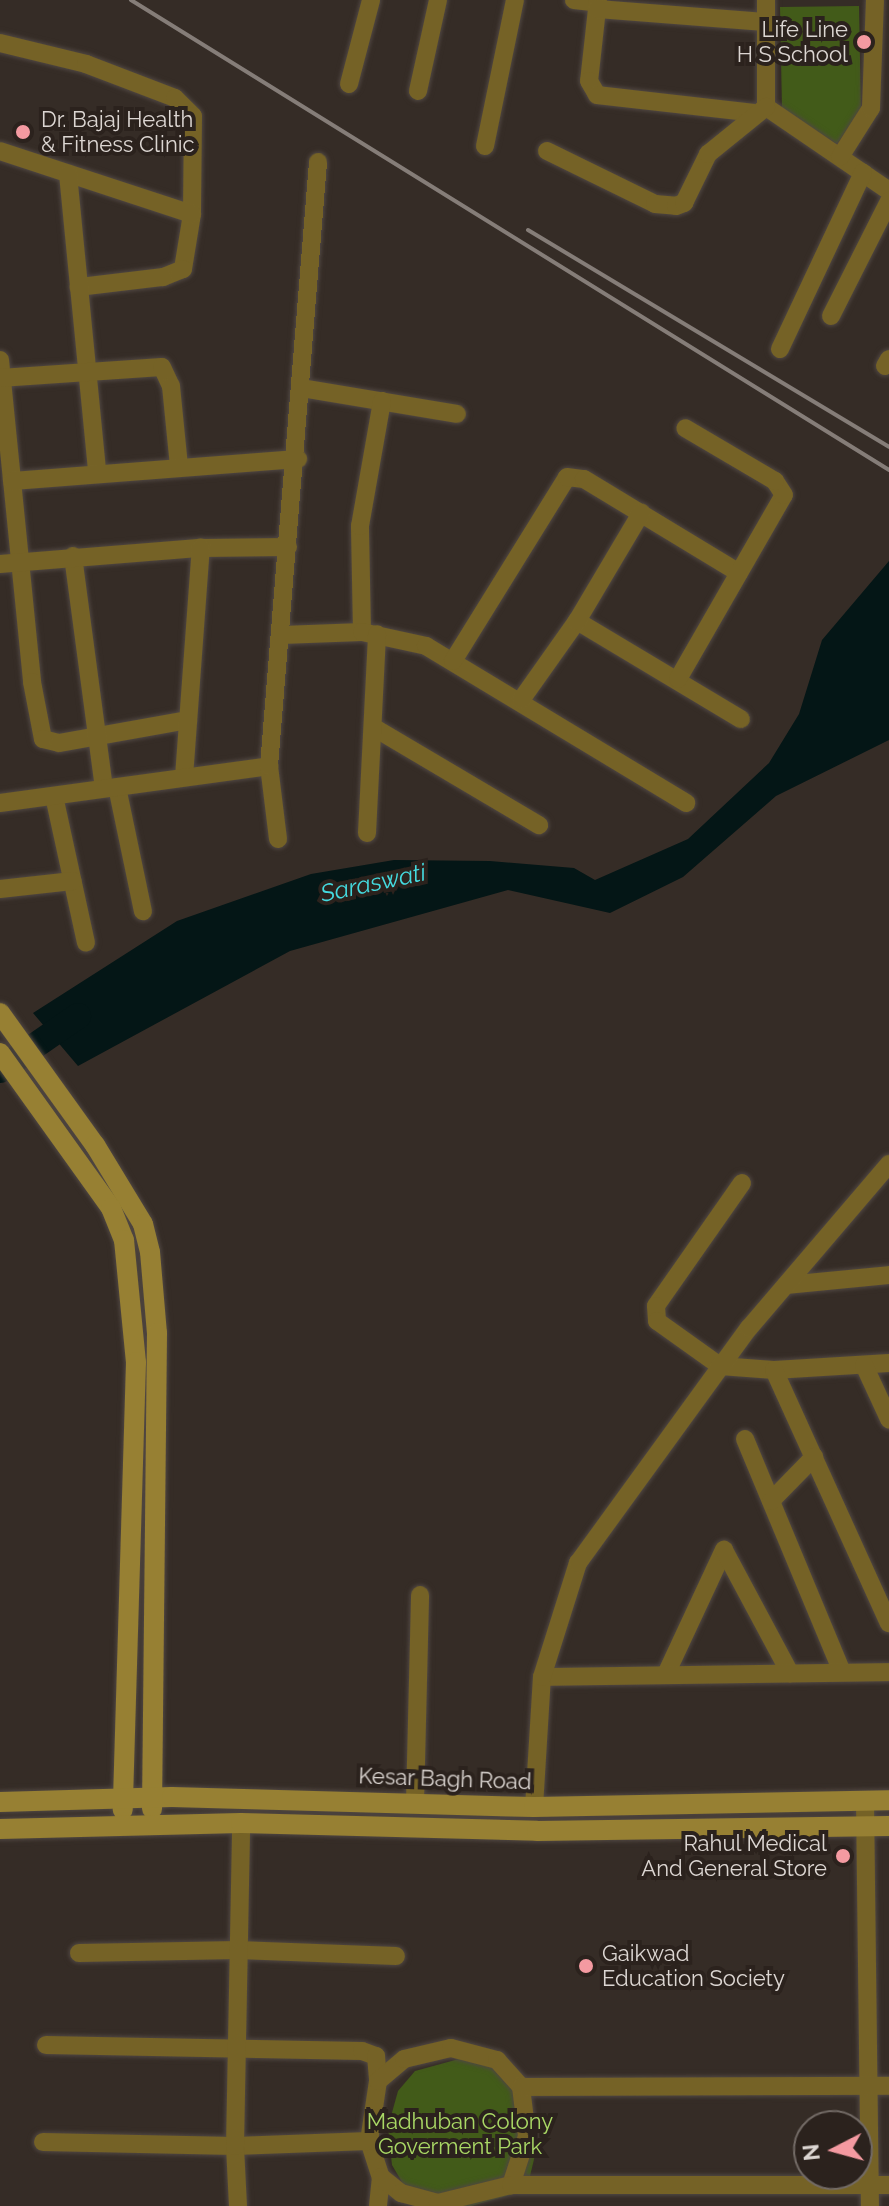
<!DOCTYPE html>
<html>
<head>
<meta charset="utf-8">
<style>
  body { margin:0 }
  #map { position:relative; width:889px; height:2206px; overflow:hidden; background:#352c26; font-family:Raleway,sans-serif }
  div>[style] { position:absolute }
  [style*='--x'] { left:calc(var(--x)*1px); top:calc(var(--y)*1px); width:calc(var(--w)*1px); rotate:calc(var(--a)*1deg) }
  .green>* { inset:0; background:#425b19 }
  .water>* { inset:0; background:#041616 }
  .river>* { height:26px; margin:-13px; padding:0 13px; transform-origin:13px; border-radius:13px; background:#041616 }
  .roads { filter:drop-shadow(0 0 2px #504742) drop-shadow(0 0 2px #504742) }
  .street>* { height:18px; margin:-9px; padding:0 9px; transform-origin:9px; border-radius:9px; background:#756226 }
  .secondary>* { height:20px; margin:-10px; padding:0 10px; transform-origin:10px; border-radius:10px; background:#978033 }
  .rail>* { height:4px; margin:-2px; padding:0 2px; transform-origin:2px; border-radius:2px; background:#857d78 }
  .dots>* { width:22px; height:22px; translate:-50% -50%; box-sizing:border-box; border:4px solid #2b221d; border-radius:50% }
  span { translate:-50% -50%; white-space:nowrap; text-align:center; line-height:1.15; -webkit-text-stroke:8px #2b221d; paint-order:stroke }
  .poi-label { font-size:22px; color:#dcd6d2 }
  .right { translate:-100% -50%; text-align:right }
  .left { translate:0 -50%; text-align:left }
  .street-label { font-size:22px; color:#dcd6d2 }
  .park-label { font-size:22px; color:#a9d865 }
  .water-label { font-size:24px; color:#44dadf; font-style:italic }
  .north { position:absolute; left:793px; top:2110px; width:80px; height:80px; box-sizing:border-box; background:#2b221d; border:2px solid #726a65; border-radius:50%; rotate:264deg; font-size:22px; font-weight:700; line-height:32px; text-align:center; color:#dcd6d2 }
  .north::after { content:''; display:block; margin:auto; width:28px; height:36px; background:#f49aa1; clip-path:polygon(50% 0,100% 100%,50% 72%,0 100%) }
</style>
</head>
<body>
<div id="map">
  <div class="green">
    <div style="clip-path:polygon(859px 6px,861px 110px,837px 144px,782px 108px,780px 7px)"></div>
    <div style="clip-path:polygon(466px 2057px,488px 2065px,525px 2092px,536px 2151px,530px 2176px,517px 2193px,471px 2206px,427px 2206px,406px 2189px,392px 2165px,388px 2127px,398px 2091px,415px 2071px)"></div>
  </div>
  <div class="water">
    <div style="clip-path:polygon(889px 561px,889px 740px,776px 796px,683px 877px,610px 913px,508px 890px,290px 951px,78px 1066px,33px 1013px,177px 921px,311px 874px,394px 860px,490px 861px,574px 868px,595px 880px,688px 839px,769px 763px,799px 714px,822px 640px)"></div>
  </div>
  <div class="river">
    <div style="--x:0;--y:1070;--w:95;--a:-34.7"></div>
  </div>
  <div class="roads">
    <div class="street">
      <div style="--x:574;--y:0;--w:24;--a:7"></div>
      <div style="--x:598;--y:0;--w:81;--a:96.3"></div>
      <div style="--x:589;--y:81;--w:16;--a:60"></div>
      <div style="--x:597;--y:95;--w:158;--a:6.5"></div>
      <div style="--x:597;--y:9;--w:169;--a:4.4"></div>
      <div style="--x:0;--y:43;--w:89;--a:13.7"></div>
      <div style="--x:86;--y:64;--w:95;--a:20.9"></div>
      <div style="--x:175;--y:98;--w:25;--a:45"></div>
      <div style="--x:193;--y:116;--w:98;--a:90.6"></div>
      <div style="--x:192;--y:214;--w:56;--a:99.3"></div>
      <div style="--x:183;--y:269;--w:22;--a:158"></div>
      <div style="--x:163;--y:277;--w:85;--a:173.2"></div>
      <div style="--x:349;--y:84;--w:87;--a:-75.3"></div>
      <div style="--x:418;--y:91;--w:93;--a:-77.6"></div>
      <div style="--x:766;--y:107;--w:149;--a:34.3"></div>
      <div style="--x:766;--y:107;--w:107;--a:-90"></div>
      <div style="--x:485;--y:146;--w:149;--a:-78.4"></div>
      <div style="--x:0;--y:151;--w:202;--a:18.2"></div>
      <div style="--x:547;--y:151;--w:120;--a:26.1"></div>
      <div style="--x:655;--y:204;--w:21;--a:5"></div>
      <div style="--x:676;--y:206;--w:9;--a:-21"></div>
      <div style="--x:684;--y:203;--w:55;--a:-63.9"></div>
      <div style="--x:708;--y:154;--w:75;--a:-39"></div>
      <div style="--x:840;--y:157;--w:58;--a:-57.7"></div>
      <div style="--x:871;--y:108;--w:108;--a:-87.9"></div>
      <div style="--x:68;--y:174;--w:299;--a:84.4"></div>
      <div style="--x:831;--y:316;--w:129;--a:-63.2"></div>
      <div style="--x:780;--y:349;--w:195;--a:-64.8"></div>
      <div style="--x:0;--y:360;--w:324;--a:84.3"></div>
      <div style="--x:32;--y:682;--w:58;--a:79.1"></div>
      <div style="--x:43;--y:739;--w:16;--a:14"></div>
      <div style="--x:59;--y:743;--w:131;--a:-10.1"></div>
      <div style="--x:885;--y:366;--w:8;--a:-60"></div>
      <div style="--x:0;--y:378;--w:162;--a:-3.9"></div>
      <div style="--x:162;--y:367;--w:21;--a:65"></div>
      <div style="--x:171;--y:386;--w:80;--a:84.3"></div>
      <div style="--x:302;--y:388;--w:157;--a:9.5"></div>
      <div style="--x:12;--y:481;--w:287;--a:-4.4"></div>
      <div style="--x:73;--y:556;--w:234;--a:82.4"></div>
      <div style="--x:0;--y:564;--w:202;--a:-4.6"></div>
      <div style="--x:201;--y:548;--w:87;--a:-0.7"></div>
      <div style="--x:577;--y:621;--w:191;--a:30.9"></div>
      <div style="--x:362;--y:632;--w:106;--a:-91.1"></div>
      <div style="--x:360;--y:526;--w:127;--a:-80"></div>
      <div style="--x:282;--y:635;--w:80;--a:-2.1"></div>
      <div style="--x:362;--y:632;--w:66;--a:12.3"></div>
      <div style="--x:426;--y:646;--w:304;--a:31.1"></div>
      <div style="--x:453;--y:661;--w:216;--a:-58.2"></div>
      <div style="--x:567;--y:477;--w:17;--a:7"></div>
      <div style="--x:584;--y:479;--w:181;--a:31.2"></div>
      <div style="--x:678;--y:679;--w:212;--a:-60.1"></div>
      <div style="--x:784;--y:495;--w:17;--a:-123"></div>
      <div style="--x:775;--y:481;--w:104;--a:-149.5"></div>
      <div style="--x:521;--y:700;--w:97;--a:-54.7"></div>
      <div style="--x:577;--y:621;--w:126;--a:-59.3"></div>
      <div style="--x:373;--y:727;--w:193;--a:30.6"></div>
      <div style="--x:184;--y:777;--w:230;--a:-85.8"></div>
      <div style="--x:117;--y:787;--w:127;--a:78.2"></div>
      <div style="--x:54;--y:796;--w:150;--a:77.7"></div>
      <div style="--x:0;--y:803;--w:272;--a:-7.8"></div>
      <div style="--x:367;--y:833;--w:199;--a:-87.1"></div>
      <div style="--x:278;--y:839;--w:74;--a:-97"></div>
      <div style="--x:269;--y:766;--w:606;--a:-85.36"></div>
      <div style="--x:0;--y:889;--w:73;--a:-6.3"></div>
      <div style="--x:742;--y:1183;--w:150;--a:125"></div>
      <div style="--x:656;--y:1306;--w:15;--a:86"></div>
      <div style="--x:657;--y:1321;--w:77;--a:35.5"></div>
      <div style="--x:720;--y:1366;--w:54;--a:4.2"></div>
      <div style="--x:774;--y:1370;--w:115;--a:-3.5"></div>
      <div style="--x:786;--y:1285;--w:103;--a:-5.5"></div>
      <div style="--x:864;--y:1365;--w:60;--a:65.2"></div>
      <div style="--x:774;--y:1370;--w:278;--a:65.6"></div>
      <div style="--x:745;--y:1439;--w:252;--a:67.4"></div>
      <div style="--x:771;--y:1501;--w:62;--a:-45.7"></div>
      <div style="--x:667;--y:1672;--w:135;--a:-65"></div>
      <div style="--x:724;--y:1550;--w:140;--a:61.8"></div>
      <div style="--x:542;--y:1677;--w:347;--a:-0.8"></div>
      <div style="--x:865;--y:1801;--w:405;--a:89.3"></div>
      <div style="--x:415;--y:1803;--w:208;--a:-88.6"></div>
      <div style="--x:534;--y:1807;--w:130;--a:-86.5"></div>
      <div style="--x:542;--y:1677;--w:120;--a:-72.5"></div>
      <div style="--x:578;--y:1563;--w:291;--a:-54"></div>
      <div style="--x:749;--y:1328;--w:216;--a:-49.5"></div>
      <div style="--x:79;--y:1953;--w:159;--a:-1.1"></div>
      <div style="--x:238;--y:1950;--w:158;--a:2.2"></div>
      <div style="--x:46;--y:2045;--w:316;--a:1.1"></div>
      <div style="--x:362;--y:2051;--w:15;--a:20"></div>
      <div style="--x:376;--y:2056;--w:25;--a:85"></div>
      <div style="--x:378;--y:2081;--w:61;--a:98.5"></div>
      <div style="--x:369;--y:2141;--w:38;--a:72"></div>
      <div style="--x:381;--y:2177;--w:29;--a:96"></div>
      <div style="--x:378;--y:2081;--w:34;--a:-40"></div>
      <div style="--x:404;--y:2059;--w:48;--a:-13.2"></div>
      <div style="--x:451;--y:2048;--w:48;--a:14.6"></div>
      <div style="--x:497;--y:2060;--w:36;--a:48"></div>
      <div style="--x:521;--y:2087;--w:49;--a:83"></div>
      <div style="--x:527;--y:2136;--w:52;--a:108.1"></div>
      <div style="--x:521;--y:2087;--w:368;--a:-0.2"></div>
      <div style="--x:43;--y:2142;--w:192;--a:1.2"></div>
      <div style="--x:235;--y:2146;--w:134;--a:-2.1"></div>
      <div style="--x:381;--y:2177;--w:26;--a:39"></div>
      <div style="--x:401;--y:2193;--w:38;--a:15"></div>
      <div style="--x:438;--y:2203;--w:75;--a:-13.9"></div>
      <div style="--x:511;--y:2185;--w:378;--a:0"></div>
      <div style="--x:238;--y:2206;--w:60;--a:-92.9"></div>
      <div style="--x:235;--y:2146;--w:323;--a:-88.9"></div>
    </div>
    <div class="secondary">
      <div style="--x:0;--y:1013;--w:163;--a:54.3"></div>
      <div style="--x:95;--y:1145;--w:92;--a:58.7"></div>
      <div style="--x:143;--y:1224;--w:29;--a:76"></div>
      <div style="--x:150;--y:1252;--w:81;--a:85.1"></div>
      <div style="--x:157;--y:1333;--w:476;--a:90.6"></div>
      <div style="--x:0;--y:1053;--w:191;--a:54.4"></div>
      <div style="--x:111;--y:1208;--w:35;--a:68"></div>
      <div style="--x:124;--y:1240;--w:123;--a:84.4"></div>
      <div style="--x:136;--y:1362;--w:448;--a:91.7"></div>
      <div style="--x:0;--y:1802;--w:172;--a:-1.7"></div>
      <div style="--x:172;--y:1797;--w:362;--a:1.6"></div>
      <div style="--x:534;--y:1807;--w:355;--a:-1.1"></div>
      <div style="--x:0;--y:1829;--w:241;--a:-1.4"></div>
      <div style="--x:241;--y:1823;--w:296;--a:1.5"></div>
      <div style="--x:537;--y:1831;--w:352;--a:-0.8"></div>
    </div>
  </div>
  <div class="rail">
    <div style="--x:131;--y:0;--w:892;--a:31.8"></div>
    <div style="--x:528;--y:230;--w:421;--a:31"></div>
  </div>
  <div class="dots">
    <div style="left:864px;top:42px;background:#f49aa1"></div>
    <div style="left:23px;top:132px;background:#f49aa1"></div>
    <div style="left:843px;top:1856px;background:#f49aa1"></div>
    <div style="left:586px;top:1966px;background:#f49aa1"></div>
  </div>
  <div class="poi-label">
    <span class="right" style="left:848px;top:42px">Life Line<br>H S School</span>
    <span class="left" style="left:41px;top:132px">Dr. Bajaj Health<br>&amp; Fitness Clinic</span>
    <span class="right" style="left:827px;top:1856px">Rahul Medical<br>And General Store</span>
    <span class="left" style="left:602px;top:1966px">Gaikwad<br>Education Society</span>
  </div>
  <div class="street-label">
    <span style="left:445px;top:1779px;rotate:2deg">Kesar Bagh Road</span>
  </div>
  <div class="park-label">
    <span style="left:460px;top:2134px">Madhuban Colony<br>Goverment Park</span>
  </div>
  <div class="water-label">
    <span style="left:373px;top:883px;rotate:-12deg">Saraswati</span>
  </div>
  <div class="north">N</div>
</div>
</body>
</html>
